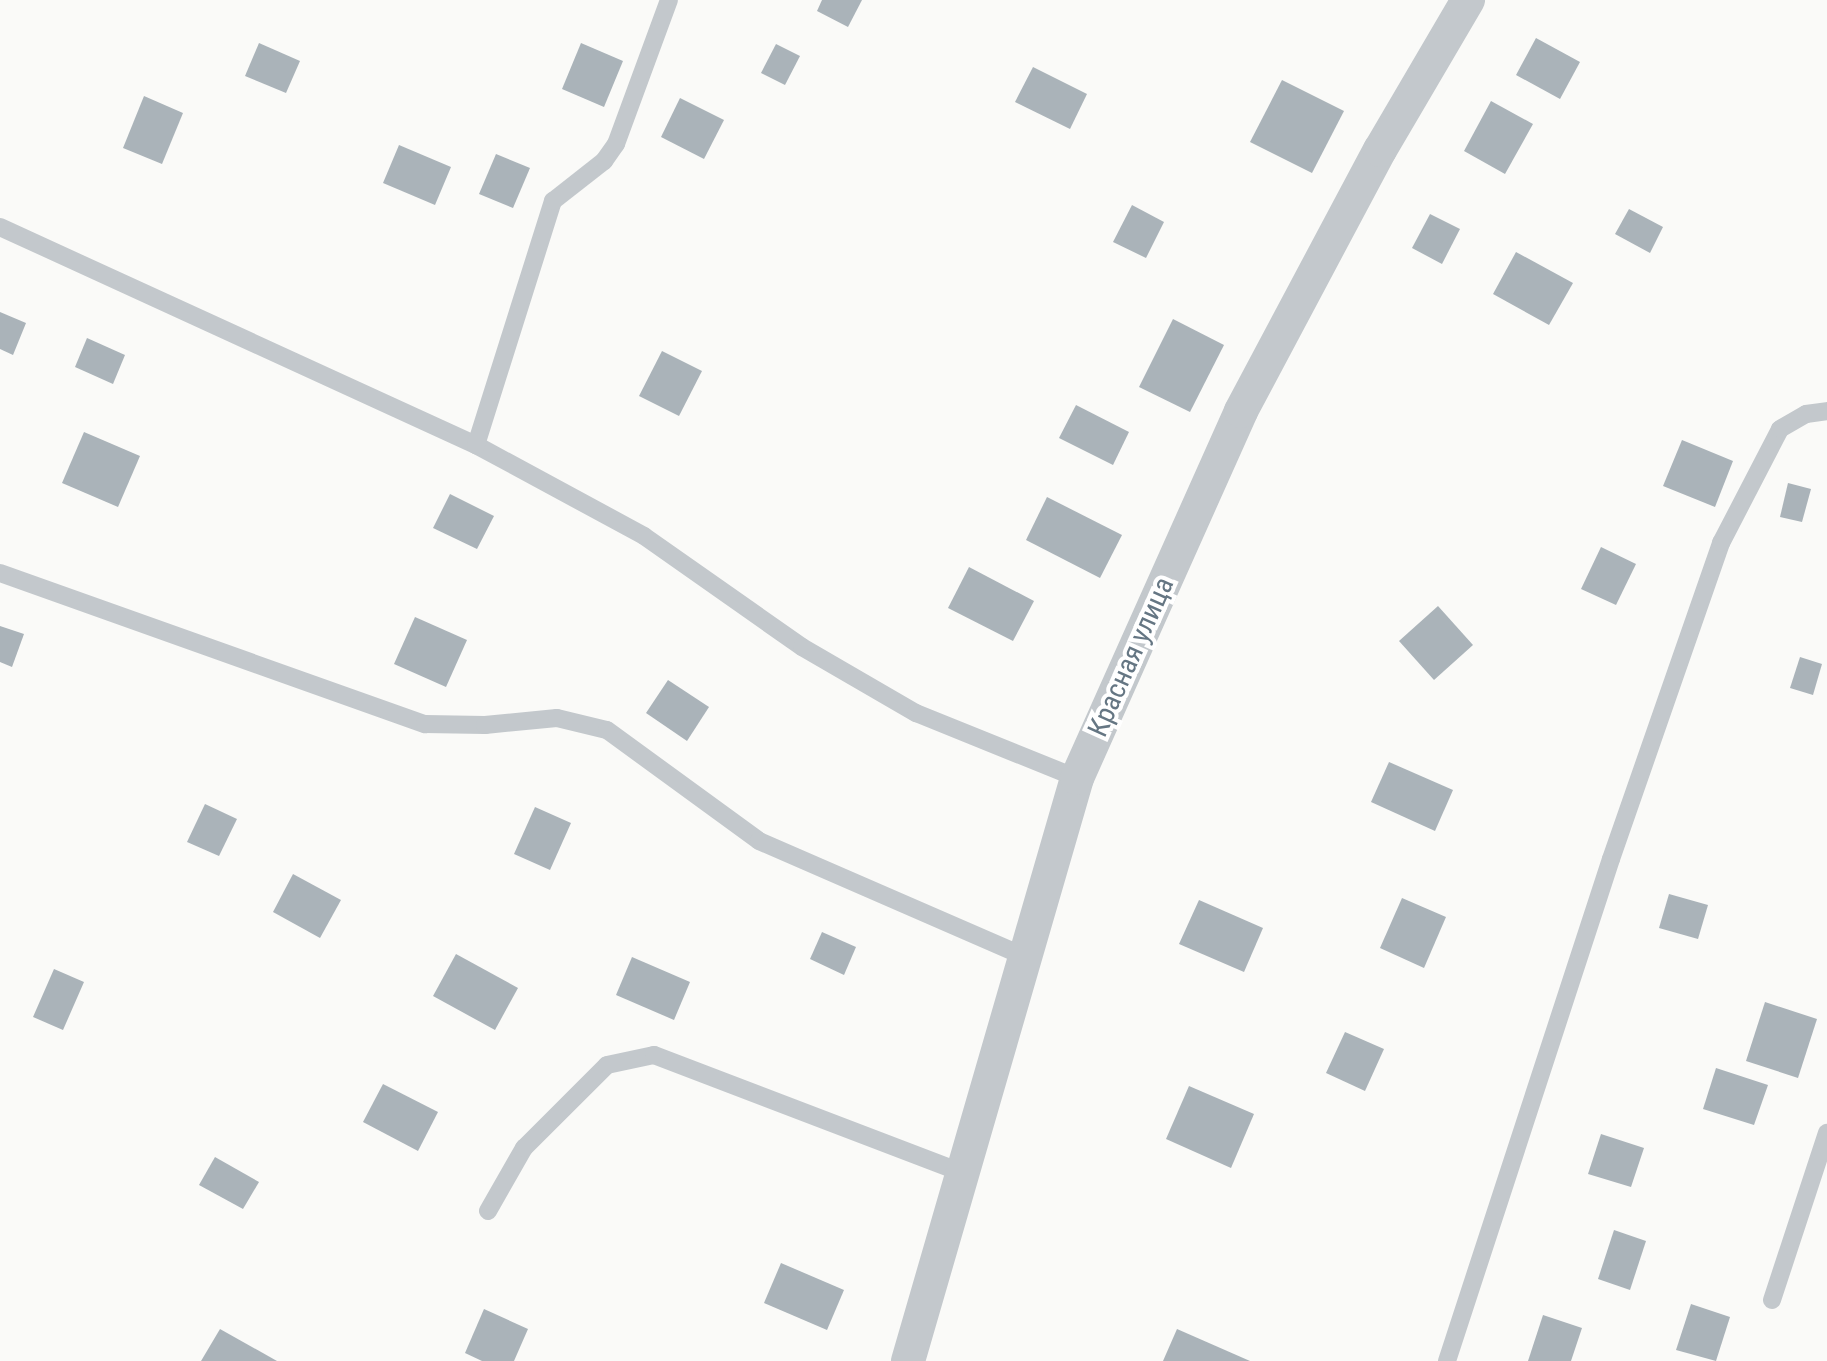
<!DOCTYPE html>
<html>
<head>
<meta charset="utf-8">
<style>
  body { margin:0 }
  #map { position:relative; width:1827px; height:1361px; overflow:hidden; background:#fafaf8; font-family:"Roboto Condensed",sans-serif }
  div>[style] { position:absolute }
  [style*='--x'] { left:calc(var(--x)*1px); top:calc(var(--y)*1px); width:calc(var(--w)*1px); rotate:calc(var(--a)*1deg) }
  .building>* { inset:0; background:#aab3b9 }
  .lane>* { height:18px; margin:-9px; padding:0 9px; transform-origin:9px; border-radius:9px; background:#c3c8cc }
  .street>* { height:34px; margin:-17px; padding:0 17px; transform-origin:17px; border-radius:17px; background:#c3c8cc }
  span { translate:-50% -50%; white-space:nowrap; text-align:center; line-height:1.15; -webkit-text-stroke:8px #fff; paint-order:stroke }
  .street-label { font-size:28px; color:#657683 }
</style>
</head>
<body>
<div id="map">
  <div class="building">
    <div style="clip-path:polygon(822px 0,862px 0,848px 27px,817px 11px)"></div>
    <div style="clip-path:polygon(1536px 38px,1580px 62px,1560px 99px,1516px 75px)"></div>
    <div style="clip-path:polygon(259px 43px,300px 61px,286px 93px,245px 76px)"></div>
    <div style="clip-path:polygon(581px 43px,623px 61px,604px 107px,562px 89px)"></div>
    <div style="clip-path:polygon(776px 44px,800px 56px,785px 85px,761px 73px)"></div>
    <div style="clip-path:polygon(1033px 67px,1087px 94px,1070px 129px,1015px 102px)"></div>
    <div style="clip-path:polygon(1282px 80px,1344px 111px,1312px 173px,1250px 142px)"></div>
    <div style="clip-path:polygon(144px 96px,183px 113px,162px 164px,123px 148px)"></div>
    <div style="clip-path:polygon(680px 98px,724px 120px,704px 159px,661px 137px)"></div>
    <div style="clip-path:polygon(1491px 101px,1533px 124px,1505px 174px,1464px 151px)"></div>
    <div style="clip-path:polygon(399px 145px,451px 167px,435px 205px,383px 183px)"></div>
    <div style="clip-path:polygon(496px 154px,530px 168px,513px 208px,479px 194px)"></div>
    <div style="clip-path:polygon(1132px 205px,1164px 222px,1146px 258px,1113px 242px)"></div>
    <div style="clip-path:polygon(1629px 209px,1663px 227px,1650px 253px,1615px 234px)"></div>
    <div style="clip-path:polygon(1430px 214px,1460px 229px,1442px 264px,1412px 248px)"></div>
    <div style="clip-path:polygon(1516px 252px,1573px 283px,1549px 325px,1493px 294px)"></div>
    <div style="clip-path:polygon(0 312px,26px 323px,13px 355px,0 349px)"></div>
    <div style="clip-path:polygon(1173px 319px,1224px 345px,1190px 412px,1139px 387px)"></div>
    <div style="clip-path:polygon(87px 338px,125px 355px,113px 384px,75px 367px)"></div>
    <div style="clip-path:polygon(662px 351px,702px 371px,679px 416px,639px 396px)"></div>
    <div style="clip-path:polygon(1076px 405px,1129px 432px,1113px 465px,1059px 438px)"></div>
    <div style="clip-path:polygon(84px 432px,140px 456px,118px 507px,62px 483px)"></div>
    <div style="clip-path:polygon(1682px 440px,1733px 461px,1715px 507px,1663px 486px)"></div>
    <div style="clip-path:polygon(1788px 483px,1811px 489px,1802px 522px,1780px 517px)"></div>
    <div style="clip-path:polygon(450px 494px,494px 516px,477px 549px,433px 528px)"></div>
    <div style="clip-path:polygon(1047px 497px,1122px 535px,1100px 578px,1026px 540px)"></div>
    <div style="clip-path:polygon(1601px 547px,1636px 564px,1616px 605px,1581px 589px)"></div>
    <div style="clip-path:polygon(969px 567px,1034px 601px,1013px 641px,948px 608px)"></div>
    <div style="clip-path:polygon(1438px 606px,1473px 645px,1434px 680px,1399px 641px)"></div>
    <div style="clip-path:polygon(415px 617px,467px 640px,446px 687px,394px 664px)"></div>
    <div style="clip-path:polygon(0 626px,24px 634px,12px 667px,0 662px)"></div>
    <div style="clip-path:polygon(1800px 657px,1822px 664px,1813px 695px,1790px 688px)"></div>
    <div style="clip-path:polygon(668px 680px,709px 707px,687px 741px,646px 713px)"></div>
    <div style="clip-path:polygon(1389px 762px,1453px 790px,1435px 831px,1371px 802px)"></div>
    <div style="clip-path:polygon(205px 804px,237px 819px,219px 856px,187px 842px)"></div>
    <div style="clip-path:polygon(535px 807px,571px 823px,550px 870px,514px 854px)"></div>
    <div style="clip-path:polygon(293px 874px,341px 900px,320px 938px,273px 912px)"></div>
    <div style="clip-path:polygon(1669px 894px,1708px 905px,1698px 939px,1659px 928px)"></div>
    <div style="clip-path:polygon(1402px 898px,1446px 917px,1424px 968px,1380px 948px)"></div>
    <div style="clip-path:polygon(1199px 900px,1263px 928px,1244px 972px,1179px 944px)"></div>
    <div style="clip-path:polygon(822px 932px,856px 947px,844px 975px,810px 959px)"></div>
    <div style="clip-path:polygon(456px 954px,518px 988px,495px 1030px,433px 996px)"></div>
    <div style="clip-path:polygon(632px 957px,690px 982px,674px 1020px,616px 995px)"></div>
    <div style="clip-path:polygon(54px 969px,84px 982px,63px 1030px,33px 1017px)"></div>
    <div style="clip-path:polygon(1765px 1002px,1817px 1019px,1798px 1078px,1746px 1061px)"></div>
    <div style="clip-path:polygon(1345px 1032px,1384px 1049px,1365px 1091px,1326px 1073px)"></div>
    <div style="clip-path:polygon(1716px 1068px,1768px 1085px,1754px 1125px,1703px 1109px)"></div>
    <div style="clip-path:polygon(383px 1084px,438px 1112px,418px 1151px,363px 1122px)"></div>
    <div style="clip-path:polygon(1189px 1086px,1254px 1114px,1231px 1168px,1166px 1139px)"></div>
    <div style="clip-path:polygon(1601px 1134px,1644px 1148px,1631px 1187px,1588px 1174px)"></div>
    <div style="clip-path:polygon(215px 1157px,259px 1182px,243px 1209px,199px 1185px)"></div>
    <div style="clip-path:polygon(1614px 1230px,1646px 1241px,1630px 1290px,1598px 1279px)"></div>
    <div style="clip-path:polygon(781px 1263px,844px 1290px,827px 1330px,764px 1303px)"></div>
    <div style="clip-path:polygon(1691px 1304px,1730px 1317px,1716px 1361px,1676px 1350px)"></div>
    <div style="clip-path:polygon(484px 1309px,528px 1329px,514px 1361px,482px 1361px,465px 1353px)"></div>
    <div style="clip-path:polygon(1543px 1315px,1582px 1328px,1571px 1361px,1528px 1361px)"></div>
    <div style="clip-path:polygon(220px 1329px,277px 1361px,201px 1361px)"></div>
    <div style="clip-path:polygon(1177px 1329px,1250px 1361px,1163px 1361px)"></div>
  </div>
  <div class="lane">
    <div style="--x:0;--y:227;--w:524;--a:24.61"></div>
    <div style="--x:476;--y:445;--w:191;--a:28.4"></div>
    <div style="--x:644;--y:536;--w:193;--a:35.1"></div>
    <div style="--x:802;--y:647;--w:132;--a:30.1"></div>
    <div style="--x:916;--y:713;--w:174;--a:22"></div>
    <div style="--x:476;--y:445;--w:256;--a:-72.5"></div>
    <div style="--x:553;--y:201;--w:65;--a:-38.1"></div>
    <div style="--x:604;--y:161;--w:21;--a:-55"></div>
    <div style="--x:616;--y:144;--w:153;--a:-69.8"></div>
    <div style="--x:0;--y:573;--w:451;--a:19.6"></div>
    <div style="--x:425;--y:724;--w:60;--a:1"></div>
    <div style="--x:485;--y:725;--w:72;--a:-5.6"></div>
    <div style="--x:557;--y:718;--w:51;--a:13.5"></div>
    <div style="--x:607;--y:730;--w:188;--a:36.1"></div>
    <div style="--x:759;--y:841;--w:289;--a:23.5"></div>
    <div style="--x:488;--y:1211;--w:73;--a:-60.3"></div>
    <div style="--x:524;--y:1148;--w:117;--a:-45"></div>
    <div style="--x:607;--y:1065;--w:48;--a:-12"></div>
    <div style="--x:654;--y:1055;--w:328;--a:20.9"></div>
    <div style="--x:1772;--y:1300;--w:176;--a:-71.8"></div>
    <div style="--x:1447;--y:1361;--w:528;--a:-71.91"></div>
    <div style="--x:1611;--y:859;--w:335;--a:-70.8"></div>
    <div style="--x:1721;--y:543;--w:128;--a:-62.6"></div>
    <div style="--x:1780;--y:429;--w:30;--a:-30"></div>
    <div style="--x:1806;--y:414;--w:21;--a:-8"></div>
  </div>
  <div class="street">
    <div style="--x:908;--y:1361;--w:607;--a:-73.83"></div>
    <div style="--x:1077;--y:778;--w:402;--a:-65.9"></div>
    <div style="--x:1241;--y:411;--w:296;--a:-62"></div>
    <div style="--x:1380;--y:150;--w:174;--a:-59.6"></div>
  </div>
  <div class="street-label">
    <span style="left:1131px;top:657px;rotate:-66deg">Красная улица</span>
  </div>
</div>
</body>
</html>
